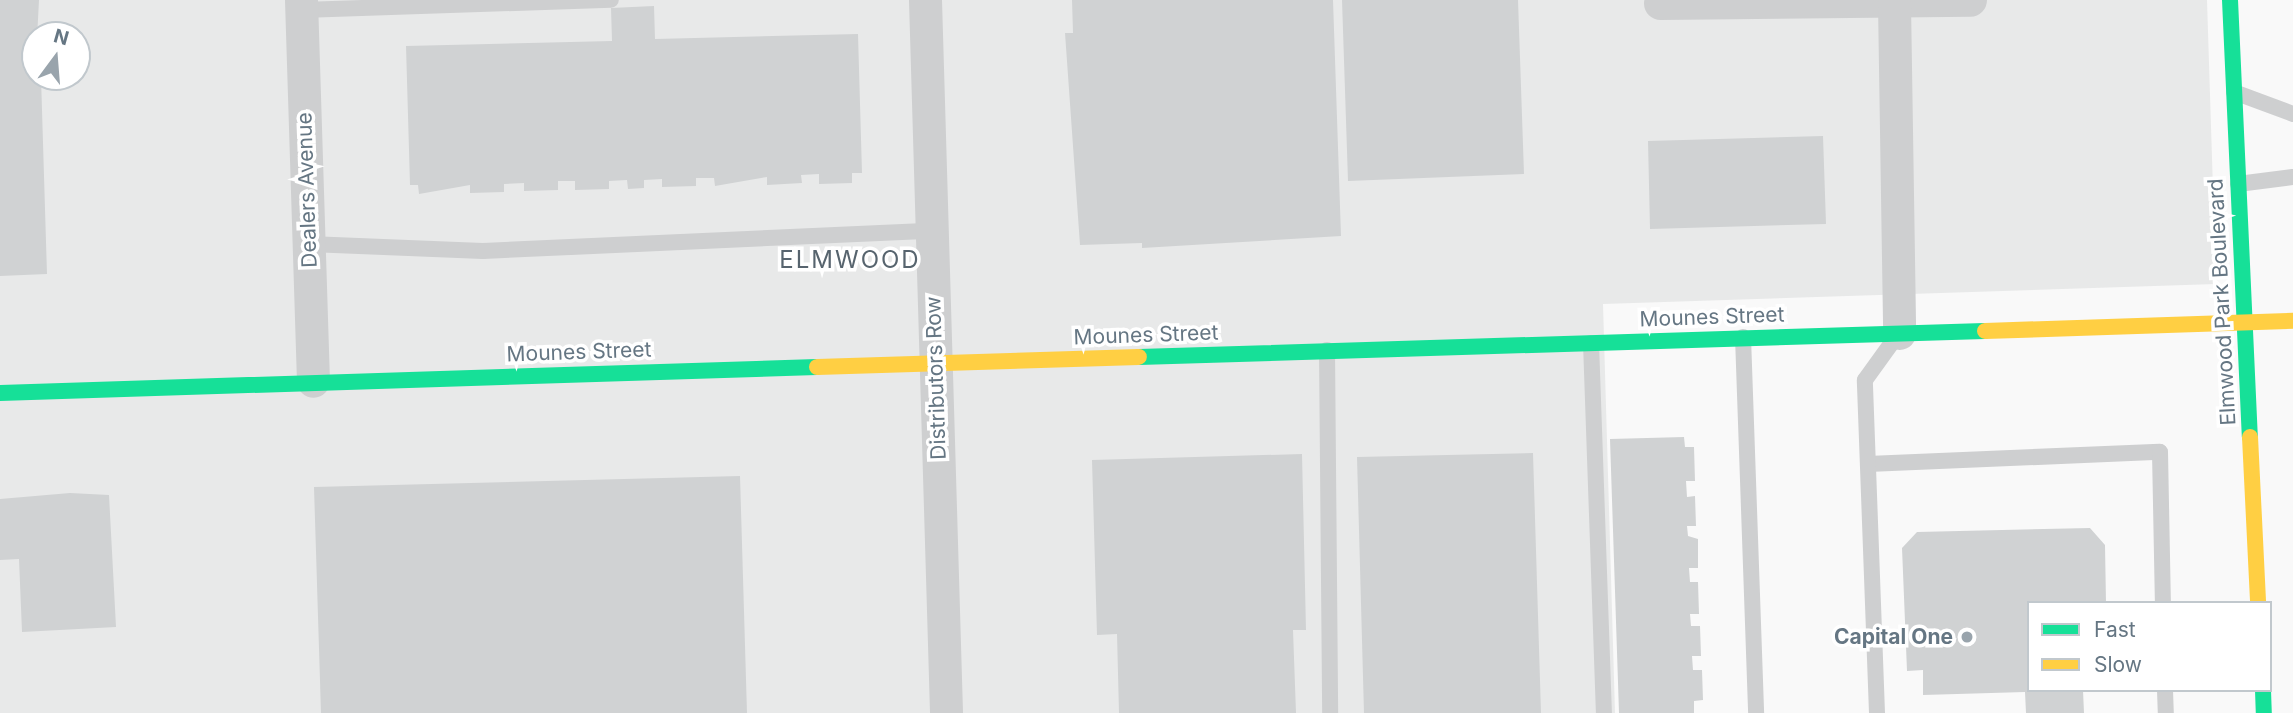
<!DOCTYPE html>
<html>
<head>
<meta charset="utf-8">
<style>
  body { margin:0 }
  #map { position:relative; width:2293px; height:713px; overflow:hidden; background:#f9f9f9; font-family:Inter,sans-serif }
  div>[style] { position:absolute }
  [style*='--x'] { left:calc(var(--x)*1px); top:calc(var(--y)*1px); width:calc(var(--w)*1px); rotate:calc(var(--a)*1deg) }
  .built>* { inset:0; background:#e8e9e9 }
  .building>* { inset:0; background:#d0d2d3 }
  .lane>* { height:16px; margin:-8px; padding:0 8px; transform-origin:8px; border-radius:8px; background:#cecfd0 }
  .street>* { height:33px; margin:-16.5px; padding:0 16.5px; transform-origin:16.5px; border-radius:16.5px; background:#cecfd0 }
  .fast>* { height:16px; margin:-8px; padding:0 8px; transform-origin:8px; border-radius:8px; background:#16e098 }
  .slow>* { height:16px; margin:-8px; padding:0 8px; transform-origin:8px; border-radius:8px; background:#ffcf43 }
  .dots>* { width:19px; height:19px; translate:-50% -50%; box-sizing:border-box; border:4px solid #fff; border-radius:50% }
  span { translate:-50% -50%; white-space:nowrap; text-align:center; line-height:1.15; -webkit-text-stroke:7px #fff; paint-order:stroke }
  .street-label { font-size:21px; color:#657683 }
  .poi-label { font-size:21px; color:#657683; font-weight:700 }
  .right { translate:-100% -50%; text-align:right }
  .quarter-label { font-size:24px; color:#57646e; letter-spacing:2px }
  .legend { position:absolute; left:2027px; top:601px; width:245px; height:91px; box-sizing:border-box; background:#fff; border:2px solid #c1c8cd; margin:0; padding:9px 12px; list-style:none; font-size:21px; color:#657683 }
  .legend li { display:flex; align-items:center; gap:14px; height:35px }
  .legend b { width:35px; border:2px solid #c1c8cd }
  .north { position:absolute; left:21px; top:21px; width:70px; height:70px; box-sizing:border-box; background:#fff; border:2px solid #c1c8cd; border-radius:50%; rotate:16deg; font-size:19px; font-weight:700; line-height:28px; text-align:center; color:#657683 }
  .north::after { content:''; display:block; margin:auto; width:24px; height:32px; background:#99a4ac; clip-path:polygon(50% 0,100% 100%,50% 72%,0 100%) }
</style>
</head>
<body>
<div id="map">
  <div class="built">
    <div style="clip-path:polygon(evenodd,0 0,2207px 0,2216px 284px,1603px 304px,1615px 713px,0 713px,0 0,35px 35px,77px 35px,77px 77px,35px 77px,35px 35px)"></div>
  </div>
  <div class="building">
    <div style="clip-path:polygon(0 0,39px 0,35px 77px,41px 77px,47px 274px,0 276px)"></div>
    <div style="clip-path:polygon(1072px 0,1333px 0,1341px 236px,1142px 248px,1142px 243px,1080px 245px,1065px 33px,1073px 33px)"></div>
    <div style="clip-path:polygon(1342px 0,1518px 0,1524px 174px,1348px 181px)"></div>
    <div style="clip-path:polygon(654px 6px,655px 39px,858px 34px,862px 173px,852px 173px,852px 183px,819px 184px,819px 174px,801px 175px,802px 183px,767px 185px,767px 177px,715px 186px,714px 178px,696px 178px,696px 186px,662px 187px,662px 179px,644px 180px,644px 188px,628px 189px,627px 180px,609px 181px,609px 189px,575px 190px,575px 181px,558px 181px,558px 190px,524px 191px,524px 183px,504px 184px,504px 192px,470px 193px,470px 185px,419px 194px,418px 185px,410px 185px,406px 46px,612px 41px,611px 8px)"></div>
    <div style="clip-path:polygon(1823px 136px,1826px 224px,1650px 229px,1648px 141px)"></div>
    <div style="clip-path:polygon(1684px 437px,1685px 447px,1694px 447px,1695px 481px,1686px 481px,1687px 497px,1695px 496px,1696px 526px,1687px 526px,1688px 536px,1698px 539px,1698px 568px,1689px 568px,1690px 582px,1698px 582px,1699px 614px,1690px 614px,1691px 626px,1700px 626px,1701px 656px,1692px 656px,1693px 670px,1702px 670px,1703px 700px,1694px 701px,1694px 713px,1619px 713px,1610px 439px)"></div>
    <div style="clip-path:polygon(1533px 453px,1541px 713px,1364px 713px,1357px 457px)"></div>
    <div style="clip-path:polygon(1302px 454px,1306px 630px,1293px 630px,1296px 713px,1119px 713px,1117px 634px,1097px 635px,1092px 460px)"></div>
    <div style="clip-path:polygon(740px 476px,747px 713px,321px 713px,314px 487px)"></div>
    <div style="clip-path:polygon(70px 493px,109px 495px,116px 627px,22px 632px,19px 559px,0 560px,0 499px)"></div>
    <div style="clip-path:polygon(2090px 528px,2105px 545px,2106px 603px,2029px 603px,2029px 690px,2083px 690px,2084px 713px,2026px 713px,2025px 692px,1923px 695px,1923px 670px,1907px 671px,1902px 548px,1917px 532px)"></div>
  </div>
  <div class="lane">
    <div style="--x:302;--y:10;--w:309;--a:-1.9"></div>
    <div style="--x:2234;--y:92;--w:63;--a:20.4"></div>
    <div style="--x:2238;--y:184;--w:55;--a:-7.3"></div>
    <div style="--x:309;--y:244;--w:174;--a:2.3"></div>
    <div style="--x:483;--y:251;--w:448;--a:-2.6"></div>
    <div style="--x:1743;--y:337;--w:376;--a:88"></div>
    <div style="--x:1591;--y:343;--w:370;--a:88"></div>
    <div style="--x:1327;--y:350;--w:363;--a:89.5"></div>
    <div style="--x:1868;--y:464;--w:292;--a:-2.4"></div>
    <div style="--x:2160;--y:452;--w:151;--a:88.9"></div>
    <div style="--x:2165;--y:690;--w:23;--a:88"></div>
    <div style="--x:1877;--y:713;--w:333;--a:-92.1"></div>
    <div style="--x:1865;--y:380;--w:53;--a:-54.2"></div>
  </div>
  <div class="street">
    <div style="--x:301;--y:0;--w:381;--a:88.2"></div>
    <div style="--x:925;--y:0;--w:713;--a:88.31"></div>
    <div style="--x:1660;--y:3;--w:310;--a:-0.6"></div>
    <div style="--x:1894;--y:3;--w:330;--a:89.1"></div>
  </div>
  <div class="fast">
    <div style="--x:2230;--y:0;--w:437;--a:87.4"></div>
    <div style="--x:1139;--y:357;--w:846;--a:-1.76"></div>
    <div style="--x:0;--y:393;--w:817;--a:-1.82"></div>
    <div style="--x:2263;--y:690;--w:23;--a:88"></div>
  </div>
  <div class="slow">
    <div style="--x:1985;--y:331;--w:308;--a:-1.9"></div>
    <div style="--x:817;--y:367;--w:322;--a:-1.8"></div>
    <div style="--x:2250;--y:437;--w:166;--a:87.2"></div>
  </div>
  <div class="dots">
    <div style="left:1967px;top:637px;background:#99a4ac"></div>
  </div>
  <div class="street-label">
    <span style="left:307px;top:190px;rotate:-92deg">Dealers Avenue</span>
    <span style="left:2222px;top:302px;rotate:-93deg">Elmwood Park Boulevard</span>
    <span style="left:1712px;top:317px;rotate:-2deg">Mounes Street</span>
    <span style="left:1146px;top:335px;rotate:-2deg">Mounes Street</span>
    <span style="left:579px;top:352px;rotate:-2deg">Mounes Street</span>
    <span style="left:936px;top:378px;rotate:-92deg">Distributors Row</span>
  </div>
  <div class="poi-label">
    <span class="right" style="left:1953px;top:637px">Capital One</span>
  </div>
  <div class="quarter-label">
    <span style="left:850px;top:260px">ELMWOOD</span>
  </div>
  <ul class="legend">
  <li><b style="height:9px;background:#16e098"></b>Fast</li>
  <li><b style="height:9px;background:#ffcf43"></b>Slow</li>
  </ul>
  <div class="north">N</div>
</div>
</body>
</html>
